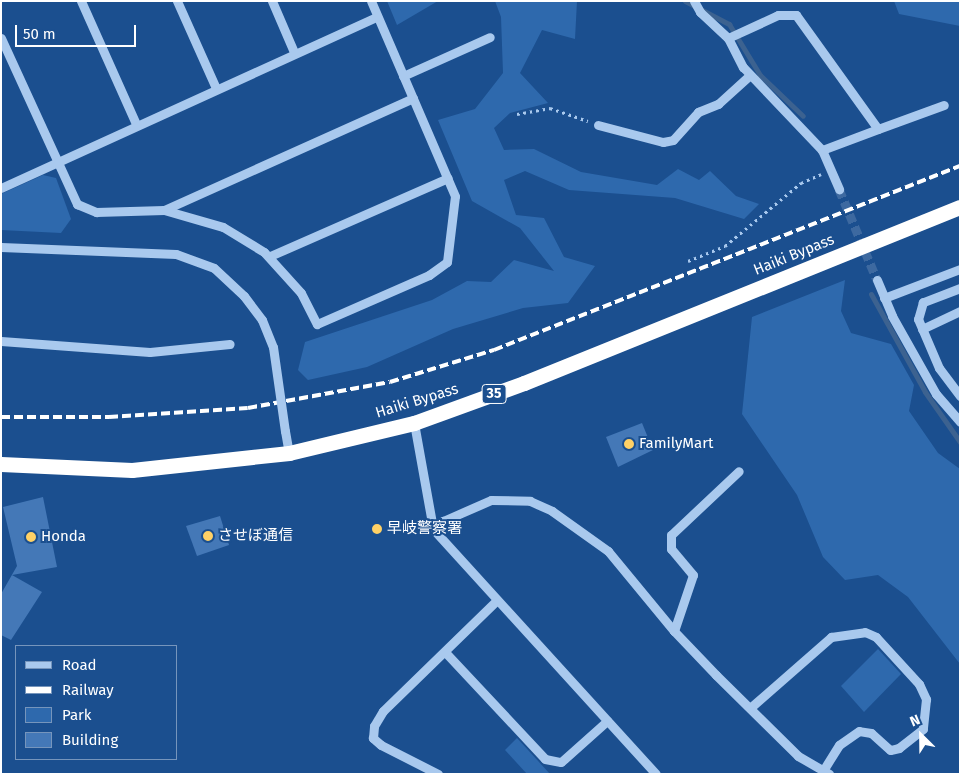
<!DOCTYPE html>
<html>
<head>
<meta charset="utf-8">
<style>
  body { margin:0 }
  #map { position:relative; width:961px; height:775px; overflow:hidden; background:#1b4f8f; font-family:"Fira Sans","Noto Sans JP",sans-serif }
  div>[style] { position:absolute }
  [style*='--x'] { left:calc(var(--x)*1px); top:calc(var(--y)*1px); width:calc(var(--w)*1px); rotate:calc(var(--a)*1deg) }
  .green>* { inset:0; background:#2e69ad }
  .stream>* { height:5px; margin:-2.5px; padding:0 2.5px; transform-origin:2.5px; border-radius:2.5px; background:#3c6290 }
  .building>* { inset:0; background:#4478b7 }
  .minor-tunnel>* { height:9px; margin-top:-4.5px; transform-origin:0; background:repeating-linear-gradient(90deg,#3d69a0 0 9px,transparent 0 13.5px) }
  .path>* { height:3px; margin-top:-1.5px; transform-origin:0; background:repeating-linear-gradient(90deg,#a9c9ee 0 2.5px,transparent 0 6.5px) }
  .minor>* { height:9px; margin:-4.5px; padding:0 4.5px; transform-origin:4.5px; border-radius:4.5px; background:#a9c9ee }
  .highway>* { height:15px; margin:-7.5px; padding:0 7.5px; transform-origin:7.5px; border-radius:7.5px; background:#fff }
  .rail>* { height:4px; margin-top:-2px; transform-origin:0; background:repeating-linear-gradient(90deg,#fff 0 9px,transparent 0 13px) }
  .minor-bridge>* { height:9px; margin:-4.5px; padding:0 4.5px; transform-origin:4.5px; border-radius:4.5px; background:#a9c9ee }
  .dots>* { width:14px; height:14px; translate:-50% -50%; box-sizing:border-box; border:2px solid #1b4f8f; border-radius:50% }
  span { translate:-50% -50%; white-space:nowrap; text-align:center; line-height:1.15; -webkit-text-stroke:4px #1b4f8f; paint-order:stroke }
  .shield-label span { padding:1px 4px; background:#1b4f8f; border:1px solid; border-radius:4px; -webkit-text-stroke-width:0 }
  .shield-label { font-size:14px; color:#fff; font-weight:700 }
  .street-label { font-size:15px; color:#fff }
  .poi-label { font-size:15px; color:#fff }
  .left { translate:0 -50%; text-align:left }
  .frame { position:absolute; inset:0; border:2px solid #fff; pointer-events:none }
  .legend { position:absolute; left:15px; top:645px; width:162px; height:115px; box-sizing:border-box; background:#1b4f8f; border:1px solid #7695bc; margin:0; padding:6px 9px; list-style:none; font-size:15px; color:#fff }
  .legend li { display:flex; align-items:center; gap:10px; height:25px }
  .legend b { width:25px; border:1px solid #7695bc }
  .north { position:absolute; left:896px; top:710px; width:50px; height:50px; -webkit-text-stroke:4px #1b4f8f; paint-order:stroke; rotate:337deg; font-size:14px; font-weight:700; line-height:20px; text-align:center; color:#fff }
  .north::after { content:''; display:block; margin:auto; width:18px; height:22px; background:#fff; clip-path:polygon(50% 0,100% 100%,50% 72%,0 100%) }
  .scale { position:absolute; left:15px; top:25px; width:121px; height:22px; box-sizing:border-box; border:2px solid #fff; border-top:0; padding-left:6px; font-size:15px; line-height:18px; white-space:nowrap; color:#fff; -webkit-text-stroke:4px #1b4f8f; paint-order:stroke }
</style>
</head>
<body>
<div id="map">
  <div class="green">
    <div style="clip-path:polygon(387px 1px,438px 1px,397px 25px)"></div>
    <div style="clip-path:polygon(495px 1px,577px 1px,575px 39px,542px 30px,520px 73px,548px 103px,510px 113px,494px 128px,504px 150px,534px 149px,581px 172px,657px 185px,678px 169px,699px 180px,710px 171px,736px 196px,759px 204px,744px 219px,675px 198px,569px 190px,525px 171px,504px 180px,516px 215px,544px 218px,564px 257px,595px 266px,568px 303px,523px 308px,453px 329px,367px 367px,308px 380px,298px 370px,305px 342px,432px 300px,467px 281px,491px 282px,514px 260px,554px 271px,520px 228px,472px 201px,438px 120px,475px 109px,503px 73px,501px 17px)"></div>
    <div style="clip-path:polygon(894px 1px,960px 1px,960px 26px,899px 14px)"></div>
    <div style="clip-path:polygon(43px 175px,56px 178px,71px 219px,61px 233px,1px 230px,1px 194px)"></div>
    <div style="clip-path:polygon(845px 280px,841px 311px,851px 333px,891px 344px,914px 385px,909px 411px,938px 453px,960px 469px,960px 664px,908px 597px,878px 575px,845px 580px,823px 557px,797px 495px,742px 414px,752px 317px)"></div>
    <div style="clip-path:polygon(878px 649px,901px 674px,864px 712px,841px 686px)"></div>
    <div style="clip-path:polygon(517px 738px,550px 774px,527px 774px,505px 750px)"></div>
  </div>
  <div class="stream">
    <div style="--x:685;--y:1;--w:50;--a:27.6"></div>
    <div style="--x:729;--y:24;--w:60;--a:58.7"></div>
    <div style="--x:760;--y:75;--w:59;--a:43.6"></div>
    <div style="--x:871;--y:294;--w:112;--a:61.1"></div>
    <div style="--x:925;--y:392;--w:61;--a:55"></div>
  </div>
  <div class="building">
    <div style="clip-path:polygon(642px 423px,653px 450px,618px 467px,606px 437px)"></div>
    <div style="clip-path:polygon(43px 497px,57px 567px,12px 575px,42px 592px,11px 640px,1px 635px,1px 594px,17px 566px,3px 507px)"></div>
    <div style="clip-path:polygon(220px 516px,229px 545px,197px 556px,186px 526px)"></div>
  </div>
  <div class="minor-tunnel">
    <div style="--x:839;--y:189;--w:99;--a:67.3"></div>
  </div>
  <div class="path">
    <div style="--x:517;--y:114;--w:34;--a:-10"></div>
    <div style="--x:550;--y:108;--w:40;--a:18.9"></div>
    <div style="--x:688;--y:261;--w:40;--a:-22"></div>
    <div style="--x:725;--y:246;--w:99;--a:-39.7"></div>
    <div style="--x:801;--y:183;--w:22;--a:-24"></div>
  </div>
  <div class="minor">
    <div style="--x:81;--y:1;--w:135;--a:65.9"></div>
    <div style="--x:177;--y:1;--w:95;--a:65.9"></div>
    <div style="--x:272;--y:1;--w:56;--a:66.7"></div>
    <div style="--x:694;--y:1;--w:13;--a:61"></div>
    <div style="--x:700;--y:12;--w:38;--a:43"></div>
    <div style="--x:728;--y:38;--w:33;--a:63"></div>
    <div style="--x:743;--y:67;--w:115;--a:46.4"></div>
    <div style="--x:822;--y:150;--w:43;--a:66.4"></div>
    <div style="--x:1;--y:38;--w:183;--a:65.4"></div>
    <div style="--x:77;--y:204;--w:21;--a:23"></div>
    <div style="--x:96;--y:212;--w:68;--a:-1.7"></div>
    <div style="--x:164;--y:210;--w:273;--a:-24.2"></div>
    <div style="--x:728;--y:38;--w:55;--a:-24.7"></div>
    <div style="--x:778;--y:15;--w:18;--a:0"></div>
    <div style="--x:796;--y:15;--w:140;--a:54.3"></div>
    <div style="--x:878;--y:129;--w:60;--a:159.4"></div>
    <div style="--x:403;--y:76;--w:95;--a:-24.1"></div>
    <div style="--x:598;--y:125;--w:67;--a:14.7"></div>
    <div style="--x:663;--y:142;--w:10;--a:-11"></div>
    <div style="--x:673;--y:140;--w:38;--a:-48"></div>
    <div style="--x:698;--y:112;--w:22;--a:-22"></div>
    <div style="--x:718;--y:104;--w:43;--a:-42.2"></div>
    <div style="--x:878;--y:129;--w:70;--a:-20"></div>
    <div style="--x:1;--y:188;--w:413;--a:-24.5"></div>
    <div style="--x:164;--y:210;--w:61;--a:16.1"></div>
    <div style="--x:223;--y:227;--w:48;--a:31.4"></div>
    <div style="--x:264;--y:252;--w:55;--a:47.9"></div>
    <div style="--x:301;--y:293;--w:35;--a:63"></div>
    <div style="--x:317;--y:324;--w:122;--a:-23.6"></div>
    <div style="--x:429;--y:275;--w:22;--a:-36"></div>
    <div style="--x:447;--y:262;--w:66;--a:-83.1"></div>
    <div style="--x:455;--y:196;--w:212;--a:-113.3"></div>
    <div style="--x:1;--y:247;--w:175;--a:2.3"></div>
    <div style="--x:176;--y:254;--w:40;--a:20.2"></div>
    <div style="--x:214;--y:268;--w:41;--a:43"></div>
    <div style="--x:244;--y:296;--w:30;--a:53"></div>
    <div style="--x:262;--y:320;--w:29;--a:68"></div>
    <div style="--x:270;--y:256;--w:194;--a:-23.7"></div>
    <div style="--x:877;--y:280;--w:39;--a:67"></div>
    <div style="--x:892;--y:316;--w:90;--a:60.6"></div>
    <div style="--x:936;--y:394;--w:37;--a:49"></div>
    <div style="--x:960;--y:288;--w:40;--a:159"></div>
    <div style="--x:923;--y:302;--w:18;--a:106"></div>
    <div style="--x:918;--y:319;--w:53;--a:66.8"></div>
    <div style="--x:939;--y:368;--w:35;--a:53"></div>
    <div style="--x:884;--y:298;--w:81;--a:-20.9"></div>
    <div style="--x:922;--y:329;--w:42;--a:-25.3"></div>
    <div style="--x:1;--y:341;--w:149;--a:4.2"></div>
    <div style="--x:150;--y:352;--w:80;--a:-5.7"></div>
    <div style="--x:414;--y:423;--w:108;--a:79.8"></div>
    <div style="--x:433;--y:529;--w:331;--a:47.7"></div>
    <div style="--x:285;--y:431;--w:22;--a:80"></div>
    <div style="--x:433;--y:529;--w:13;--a:-39"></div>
    <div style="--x:443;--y:521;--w:52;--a:-23.6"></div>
    <div style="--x:491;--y:500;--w:39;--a:1"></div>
    <div style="--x:530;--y:501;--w:24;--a:24"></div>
    <div style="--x:552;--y:511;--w:69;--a:35.5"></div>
    <div style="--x:608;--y:551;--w:104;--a:50.5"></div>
    <div style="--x:674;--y:631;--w:61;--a:46.3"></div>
    <div style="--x:716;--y:675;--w:115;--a:44.6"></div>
    <div style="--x:798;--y:756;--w:36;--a:30"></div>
    <div style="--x:674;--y:631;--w:59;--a:-71.3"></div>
    <div style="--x:693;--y:575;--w:34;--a:-130"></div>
    <div style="--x:671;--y:549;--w:14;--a:-90"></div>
    <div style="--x:671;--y:535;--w:93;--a:-43.3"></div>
    <div style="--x:445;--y:652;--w:146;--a:46.9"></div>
    <div style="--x:545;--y:759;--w:16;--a:11"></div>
    <div style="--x:561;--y:762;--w:62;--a:-41.7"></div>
    <div style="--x:750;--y:708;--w:108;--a:-41.2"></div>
    <div style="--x:831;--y:637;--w:34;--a:-8"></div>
    <div style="--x:865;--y:632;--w:12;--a:24"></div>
    <div style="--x:876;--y:637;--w:64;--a:47.5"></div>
    <div style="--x:919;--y:684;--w:17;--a:65"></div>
    <div style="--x:926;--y:699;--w:30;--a:96"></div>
    <div style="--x:923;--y:729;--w:31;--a:142"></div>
    <div style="--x:899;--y:748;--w:9;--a:167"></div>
    <div style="--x:890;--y:750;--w:25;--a:-138"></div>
    <div style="--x:871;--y:733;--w:12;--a:-171"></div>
    <div style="--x:859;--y:731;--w:24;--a:145"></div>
    <div style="--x:839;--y:745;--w:31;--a:122"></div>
    <div style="--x:438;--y:774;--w:64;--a:-153"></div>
    <div style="--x:381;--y:745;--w:11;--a:-139"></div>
    <div style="--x:373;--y:738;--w:12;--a:-85"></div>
    <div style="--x:374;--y:726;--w:17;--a:-59"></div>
    <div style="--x:383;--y:711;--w:158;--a:-44.2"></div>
  </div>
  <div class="highway">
    <div style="--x:1;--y:464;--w:131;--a:2.6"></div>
    <div style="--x:132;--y:470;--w:158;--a:-6.2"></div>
    <div style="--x:289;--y:453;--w:129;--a:-13.5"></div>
    <div style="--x:414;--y:423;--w:117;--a:-20"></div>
    <div style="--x:524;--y:383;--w:470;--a:-22"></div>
  </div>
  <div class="rail">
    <div style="--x:1;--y:417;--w:108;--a:0"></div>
    <div style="--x:109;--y:417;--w:139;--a:-3.7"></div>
    <div style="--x:248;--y:408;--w:144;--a:-10.4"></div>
    <div style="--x:390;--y:382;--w:109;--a:-17.1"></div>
    <div style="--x:494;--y:350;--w:501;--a:-21.55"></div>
  </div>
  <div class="minor-bridge">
    <div style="--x:273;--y:347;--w:85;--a:81.9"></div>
  </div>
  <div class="dots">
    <div style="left:629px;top:444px;background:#ffd166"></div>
    <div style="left:377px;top:529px;background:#ffd166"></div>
    <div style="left:208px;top:536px;background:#ffd166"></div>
    <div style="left:31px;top:537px;background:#ffd166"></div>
  </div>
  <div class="shield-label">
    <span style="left:494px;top:394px">35</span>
  </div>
  <div class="street-label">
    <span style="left:794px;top:255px;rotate:-22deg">Haiki Bypass</span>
    <span style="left:417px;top:401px;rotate:-17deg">Haiki Bypass</span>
  </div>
  <div class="poi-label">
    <span class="left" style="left:639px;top:444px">FamilyMart</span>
    <span class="left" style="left:387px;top:529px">早岐警察署</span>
    <span class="left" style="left:218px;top:536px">させぼ通信</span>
    <span class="left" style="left:41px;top:537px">Honda</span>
  </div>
  <div class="frame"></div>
  <ul class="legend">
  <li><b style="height:6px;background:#a9c9ee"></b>Road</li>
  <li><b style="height:6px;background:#fff"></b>Railway</li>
  <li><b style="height:14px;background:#2e69ad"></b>Park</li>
  <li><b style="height:14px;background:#4478b7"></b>Building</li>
  </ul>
  <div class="north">N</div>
  <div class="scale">50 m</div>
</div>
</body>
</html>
